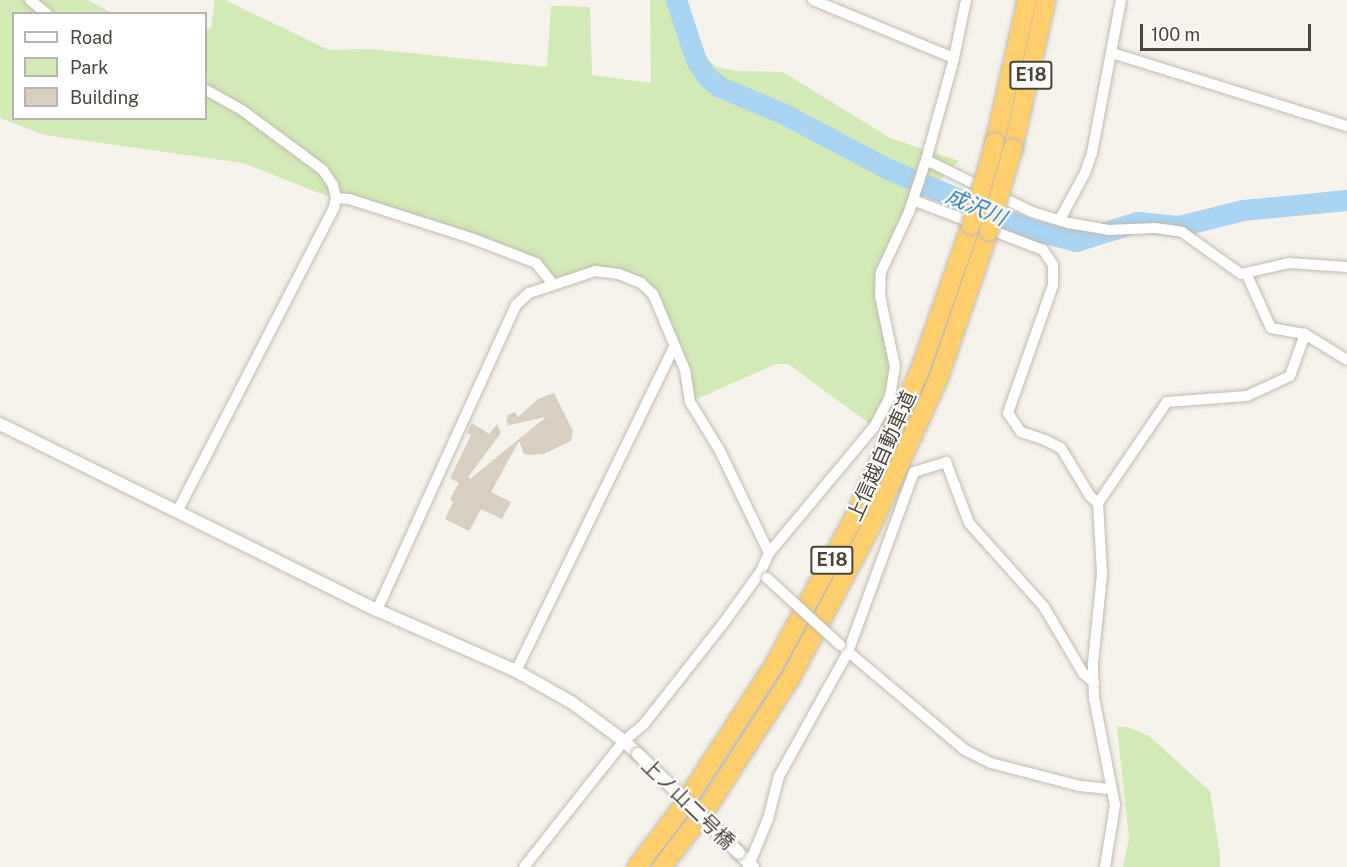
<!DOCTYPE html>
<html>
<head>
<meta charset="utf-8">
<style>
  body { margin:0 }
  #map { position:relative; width:1347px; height:867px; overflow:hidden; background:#f6f3ec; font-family:"Public Sans","Noto Sans JP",sans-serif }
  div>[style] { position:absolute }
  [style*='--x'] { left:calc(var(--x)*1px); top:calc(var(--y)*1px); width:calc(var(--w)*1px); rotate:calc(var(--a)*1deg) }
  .green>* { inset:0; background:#d2eab5 }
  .river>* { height:21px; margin:-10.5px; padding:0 10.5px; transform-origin:10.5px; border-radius:10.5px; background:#a9d4f2 }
  .building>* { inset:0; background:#d8cfc1 }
  .roads { filter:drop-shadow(0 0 2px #c2bbae) drop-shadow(0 0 2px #c2bbae) }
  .minor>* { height:10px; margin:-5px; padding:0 5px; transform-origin:5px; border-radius:5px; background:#fff }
  .tertiary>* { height:12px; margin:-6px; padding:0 6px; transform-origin:6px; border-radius:6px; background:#fff }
  .motorway>* { height:18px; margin:-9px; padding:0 9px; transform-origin:9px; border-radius:9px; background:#ffcf6e }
  .bridges { filter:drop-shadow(0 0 2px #c2bbae) drop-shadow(0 0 2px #c2bbae) }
  .minor-bridge>* { height:10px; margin:-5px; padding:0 5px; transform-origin:5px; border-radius:5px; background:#fff }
  .tertiary-bridge>* { height:12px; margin:-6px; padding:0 6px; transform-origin:6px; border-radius:6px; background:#fff }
  .motorway-bridge>* { height:18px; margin:-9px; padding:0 9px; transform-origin:9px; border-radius:9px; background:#ffcf6e }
  span { translate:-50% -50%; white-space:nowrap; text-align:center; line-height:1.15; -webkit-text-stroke:4.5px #fff; paint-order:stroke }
  .shield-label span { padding:2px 4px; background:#fff; border:2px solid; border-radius:4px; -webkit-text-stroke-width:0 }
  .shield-label { font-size:18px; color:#4b4439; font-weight:700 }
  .street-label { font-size:20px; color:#4b4439 }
  .water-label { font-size:21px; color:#2e7ab2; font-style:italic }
  .legend { position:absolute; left:12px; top:12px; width:195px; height:108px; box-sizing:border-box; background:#fff; border:2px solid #b7b4b0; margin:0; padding:8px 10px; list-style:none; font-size:18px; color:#4b4439 }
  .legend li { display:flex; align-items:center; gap:12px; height:30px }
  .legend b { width:30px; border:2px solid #b7b4b0 }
  .scale { position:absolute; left:1140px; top:24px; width:171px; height:27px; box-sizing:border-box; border:3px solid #4b4439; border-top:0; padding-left:8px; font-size:18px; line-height:21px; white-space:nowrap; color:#4b4439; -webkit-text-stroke:4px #fff; paint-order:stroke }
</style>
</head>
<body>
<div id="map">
  <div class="green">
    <div style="clip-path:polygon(0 0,88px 0,112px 13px,14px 14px,14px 118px,206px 118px,206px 28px,211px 29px,215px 0,225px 0,329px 50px,371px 49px,547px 67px,551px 6px,590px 7px,592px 75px,651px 83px,650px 0,671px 0,698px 54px,717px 67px,735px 71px,783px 72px,890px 138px,959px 161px,909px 211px,881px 272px,891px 369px,874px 427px,788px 364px,776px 364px,690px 402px,662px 309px,641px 283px,595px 271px,553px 284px,536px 263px,319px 193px,243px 163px,45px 135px,0 118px)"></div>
    <div style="clip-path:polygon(1117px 727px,1128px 727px,1149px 736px,1210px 791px,1220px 856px,1220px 867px,1123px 867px,1129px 838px)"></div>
  </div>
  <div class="river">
    <div style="--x:676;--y:0;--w:63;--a:71.6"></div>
    <div style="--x:696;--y:60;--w:20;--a:57"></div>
    <div style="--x:707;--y:77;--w:16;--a:38"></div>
    <div style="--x:720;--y:87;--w:67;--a:22.8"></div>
    <div style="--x:782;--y:113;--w:120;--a:27.8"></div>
    <div style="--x:888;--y:169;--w:151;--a:23"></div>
    <div style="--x:1027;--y:228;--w:51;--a:14.9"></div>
    <div style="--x:1076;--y:241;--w:64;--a:-17.3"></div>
    <div style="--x:1137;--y:222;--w:42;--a:5.4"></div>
    <div style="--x:1179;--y:226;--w:66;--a:-14"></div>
    <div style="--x:1243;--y:210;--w:104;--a:-5.5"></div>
  </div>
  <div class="building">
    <div style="clip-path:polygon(554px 393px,573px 431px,571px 441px,544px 454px,530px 455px,524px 454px,519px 441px,491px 492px,511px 502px,502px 519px,481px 509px,469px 531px,445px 519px,453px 502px,450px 499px,459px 483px,450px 478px,471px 435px,467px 433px,472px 423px,489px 434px,497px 424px,501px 433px,468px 477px,470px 479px,546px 417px,506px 426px,509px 423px,506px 423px,508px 415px,515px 412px,518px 417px,538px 399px)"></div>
  </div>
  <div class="roads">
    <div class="minor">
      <div style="--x:30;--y:0;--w:22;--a:39"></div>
      <div style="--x:813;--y:0;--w:152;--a:22.4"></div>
      <div style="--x:1112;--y:53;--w:246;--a:17.3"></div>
      <div style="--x:926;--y:160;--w:118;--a:26.1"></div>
      <div style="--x:1032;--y:212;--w:39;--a:17"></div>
      <div style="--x:1069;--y:223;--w:40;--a:10"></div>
      <div style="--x:1108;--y:230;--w:47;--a:-2.4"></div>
      <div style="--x:1155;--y:228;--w:27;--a:8"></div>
      <div style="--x:1182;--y:232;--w:72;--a:35.4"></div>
      <div style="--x:1241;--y:274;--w:49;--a:-12.9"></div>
      <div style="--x:1289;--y:263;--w:58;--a:3.9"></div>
      <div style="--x:336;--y:198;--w:13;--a:4"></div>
      <div style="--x:349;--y:199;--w:128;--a:17.7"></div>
      <div style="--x:471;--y:238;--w:70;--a:21"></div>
      <div style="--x:536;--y:263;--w:27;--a:51"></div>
      <div style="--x:913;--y:200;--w:139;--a:21"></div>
      <div style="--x:1043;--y:250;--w:18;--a:56"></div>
      <div style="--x:1053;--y:265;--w:20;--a:90"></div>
      <div style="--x:1053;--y:285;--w:136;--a:109.4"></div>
      <div style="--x:1008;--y:413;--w:23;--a:56"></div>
      <div style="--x:1021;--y:432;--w:25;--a:18"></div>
      <div style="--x:1045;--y:440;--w:18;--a:27"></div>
      <div style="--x:1061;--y:448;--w:56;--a:58.9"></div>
      <div style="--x:1090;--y:496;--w:11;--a:41"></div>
      <div style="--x:1060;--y:219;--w:52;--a:-61.5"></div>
      <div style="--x:1085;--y:173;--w:21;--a:-71"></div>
      <div style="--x:1092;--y:153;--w:156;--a:-79.3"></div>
      <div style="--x:1246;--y:273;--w:60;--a:65.6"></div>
      <div style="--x:1271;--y:328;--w:35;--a:10"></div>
      <div style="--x:1305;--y:334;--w:49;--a:31.8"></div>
      <div style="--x:178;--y:510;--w:340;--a:-62.7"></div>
      <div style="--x:334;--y:208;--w:10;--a:-79"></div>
      <div style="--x:336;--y:198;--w:13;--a:-103"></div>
      <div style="--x:333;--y:185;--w:18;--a:-124"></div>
      <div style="--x:323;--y:170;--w:101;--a:-143.5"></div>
      <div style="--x:242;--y:110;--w:41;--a:-150.9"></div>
      <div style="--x:377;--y:610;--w:335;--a:-65.5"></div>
      <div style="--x:516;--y:305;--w:18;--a:-43"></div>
      <div style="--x:529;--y:293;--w:70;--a:-18.4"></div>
      <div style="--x:595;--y:271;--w:24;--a:7"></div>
      <div style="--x:619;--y:274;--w:24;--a:22"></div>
      <div style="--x:641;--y:283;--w:16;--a:43"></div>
      <div style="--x:653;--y:294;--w:82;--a:67.2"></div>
      <div style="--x:685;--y:370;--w:32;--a:81"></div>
      <div style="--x:690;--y:402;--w:57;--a:58.5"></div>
      <div style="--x:720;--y:451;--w:113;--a:64.3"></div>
      <div style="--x:845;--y:649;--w:157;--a:40.1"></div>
      <div style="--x:965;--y:750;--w:29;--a:27"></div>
      <div style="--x:991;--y:763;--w:92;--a:14.5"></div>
      <div style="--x:1080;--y:786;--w:31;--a:6"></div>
      <div style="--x:516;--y:671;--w:360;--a:-64"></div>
      <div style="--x:524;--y:867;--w:161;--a:-51.6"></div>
      <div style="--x:624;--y:741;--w:26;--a:-40"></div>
      <div style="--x:644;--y:724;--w:131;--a:-51.8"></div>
      <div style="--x:725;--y:621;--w:62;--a:-54.2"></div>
      <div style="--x:761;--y:571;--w:20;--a:-66"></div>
      <div style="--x:769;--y:553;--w:164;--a:-50.2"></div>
      <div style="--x:874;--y:427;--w:34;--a:-62"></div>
      <div style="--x:890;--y:397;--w:30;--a:-81"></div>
      <div style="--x:895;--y:367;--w:73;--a:-101.9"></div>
      <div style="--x:880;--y:296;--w:24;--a:-88"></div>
      <div style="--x:881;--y:272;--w:66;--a:-65"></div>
      <div style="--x:909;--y:212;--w:55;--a:-71.9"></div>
      <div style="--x:926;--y:160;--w:106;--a:-74.6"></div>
      <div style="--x:954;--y:58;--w:59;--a:-78.3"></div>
      <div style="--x:748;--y:867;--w:52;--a:-67.4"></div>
      <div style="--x:768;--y:819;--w:44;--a:-75.7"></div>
      <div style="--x:779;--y:776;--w:142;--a:-60.9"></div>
      <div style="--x:848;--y:652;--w:192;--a:-69.9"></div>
      <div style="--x:914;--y:472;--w:34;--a:-17"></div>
      <div style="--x:946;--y:462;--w:65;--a:69.3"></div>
      <div style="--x:969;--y:523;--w:113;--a:48.2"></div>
      <div style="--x:1044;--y:607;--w:77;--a:59.4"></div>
      <div style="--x:1083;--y:673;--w:15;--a:42"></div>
      <div style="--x:1105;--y:867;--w:63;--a:-80.8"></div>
      <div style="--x:1115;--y:805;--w:109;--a:-101.1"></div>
      <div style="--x:1094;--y:698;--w:35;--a:-92"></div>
      <div style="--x:1093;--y:663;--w:89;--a:-84.2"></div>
      <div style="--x:1102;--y:574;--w:71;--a:-93.2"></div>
      <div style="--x:1098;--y:503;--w:122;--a:-55.7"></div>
      <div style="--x:1167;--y:402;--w:80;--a:-4.3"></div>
      <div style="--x:1247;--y:396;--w:47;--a:-24.9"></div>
      <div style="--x:1290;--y:376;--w:45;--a:-70.3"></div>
    </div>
    <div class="tertiary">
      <div style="--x:0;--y:424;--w:420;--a:26.3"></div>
      <div style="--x:377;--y:610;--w:152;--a:23.7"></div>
      <div style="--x:516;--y:671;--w:63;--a:29.4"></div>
      <div style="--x:571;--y:702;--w:66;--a:36.3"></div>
      <div style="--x:624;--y:741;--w:19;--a:43"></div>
      <div style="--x:739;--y:853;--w:20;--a:45"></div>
    </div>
    <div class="motorway">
      <div style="--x:995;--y:142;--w:146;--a:-77.3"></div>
      <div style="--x:1013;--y:148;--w:152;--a:-77.4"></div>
      <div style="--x:637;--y:867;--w:71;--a:-53"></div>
      <div style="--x:680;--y:810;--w:171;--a:-57"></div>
      <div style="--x:773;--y:667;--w:172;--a:-61.5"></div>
      <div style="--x:855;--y:516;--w:160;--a:-66"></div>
      <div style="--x:920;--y:370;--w:154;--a:-70.6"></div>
      <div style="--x:662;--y:867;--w:71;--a:-52.5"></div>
      <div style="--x:705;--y:811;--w:157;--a:-57.2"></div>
      <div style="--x:790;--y:679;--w:174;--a:-62"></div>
      <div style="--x:872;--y:525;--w:162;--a:-65.6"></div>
      <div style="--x:939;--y:377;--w:154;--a:-71.1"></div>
    </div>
  </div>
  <div class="bridges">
    <div class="minor-bridge">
      <div style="--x:767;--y:578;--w:99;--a:42.5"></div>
    </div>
    <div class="tertiary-bridge">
      <div style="--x:638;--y:754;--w:141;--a:44.4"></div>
    </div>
    <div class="motorway-bridge">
      <div style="--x:971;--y:225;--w:86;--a:-73.9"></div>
      <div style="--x:989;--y:231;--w:86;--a:-73.9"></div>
    </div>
  </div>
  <div class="shield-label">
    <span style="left:1031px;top:75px">E18</span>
    <span style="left:832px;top:560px">E18</span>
  </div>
  <div class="street-label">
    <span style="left:882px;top:456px;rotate:-66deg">上信越自動車道</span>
    <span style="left:688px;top:804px;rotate:44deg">上ノ山二号橋</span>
  </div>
  <div class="water-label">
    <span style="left:976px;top:207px;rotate:23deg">成沢川</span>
  </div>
  <ul class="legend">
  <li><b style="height:8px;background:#fff"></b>Road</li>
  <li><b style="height:16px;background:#d2eab5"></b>Park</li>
  <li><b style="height:16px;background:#d8cfc1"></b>Building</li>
  </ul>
  <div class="scale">100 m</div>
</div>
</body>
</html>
